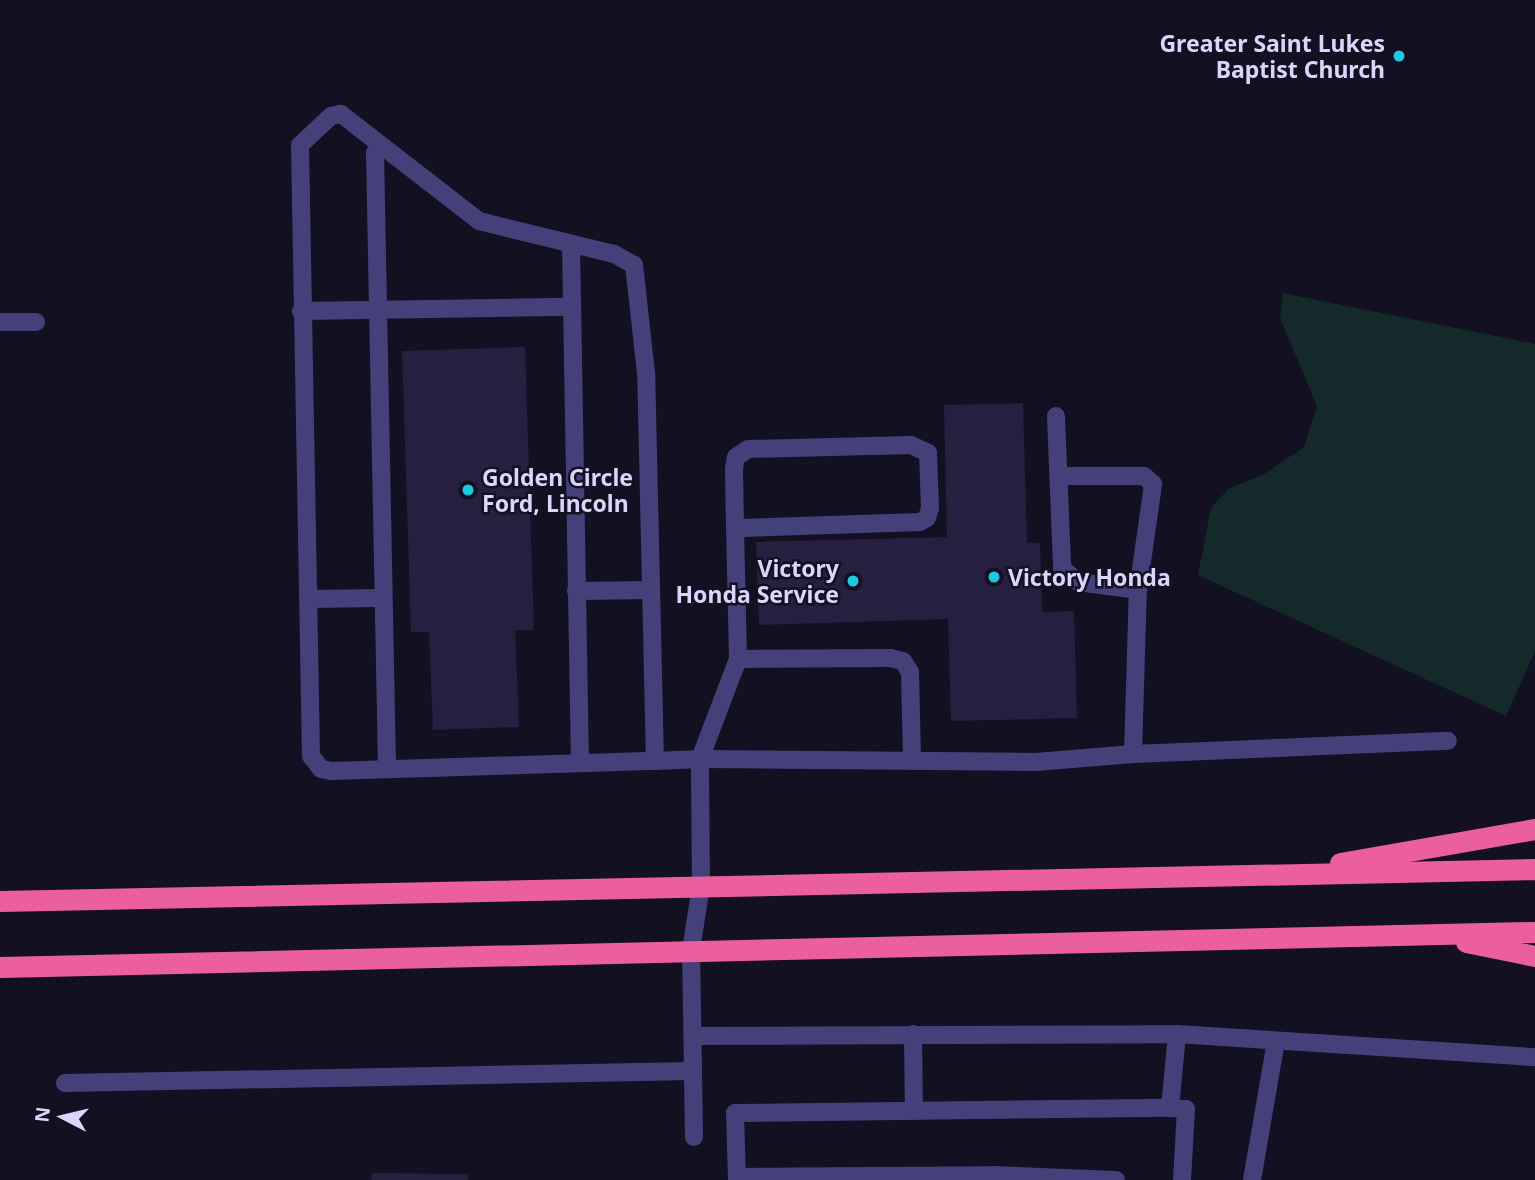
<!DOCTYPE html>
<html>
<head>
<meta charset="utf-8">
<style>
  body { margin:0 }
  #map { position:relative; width:1535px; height:1180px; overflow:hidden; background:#131021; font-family:"Noto Sans",sans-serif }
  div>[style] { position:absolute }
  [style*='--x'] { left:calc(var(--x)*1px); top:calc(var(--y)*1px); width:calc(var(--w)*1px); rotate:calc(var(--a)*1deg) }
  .green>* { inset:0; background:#142a2a }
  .building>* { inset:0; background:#261f40 }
  .minor>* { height:18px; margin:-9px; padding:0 9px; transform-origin:9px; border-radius:9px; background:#44417a }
  .highway>* { height:21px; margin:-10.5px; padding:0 10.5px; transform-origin:10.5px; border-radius:10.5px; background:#eb5fa1 }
  .dots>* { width:19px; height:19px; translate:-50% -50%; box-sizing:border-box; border:4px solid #131021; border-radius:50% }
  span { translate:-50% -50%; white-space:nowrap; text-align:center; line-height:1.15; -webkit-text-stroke:5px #131021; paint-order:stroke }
  .poi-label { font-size:23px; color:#dad5fa; font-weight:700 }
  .right { translate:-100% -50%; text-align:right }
  .left { translate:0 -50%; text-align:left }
  .north { position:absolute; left:28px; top:1082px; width:70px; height:70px; -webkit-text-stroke:5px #131021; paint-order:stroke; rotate:277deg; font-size:19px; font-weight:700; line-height:28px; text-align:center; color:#dad5fa }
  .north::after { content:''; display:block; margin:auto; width:24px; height:32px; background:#dad5fa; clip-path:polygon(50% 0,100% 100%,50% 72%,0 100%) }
</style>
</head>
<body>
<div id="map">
  <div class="green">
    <div style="clip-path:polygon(1283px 293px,1535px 344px,1535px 651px,1506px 716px,1198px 575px,1211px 508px,1228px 489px,1264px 474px,1304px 447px,1317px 406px,1280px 318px)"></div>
  </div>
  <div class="building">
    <div style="clip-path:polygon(525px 347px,534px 630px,515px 630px,519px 727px,433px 730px,429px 632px,411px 632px,402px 351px)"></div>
    <div style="clip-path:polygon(1023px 403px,1027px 543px,1040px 543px,1042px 612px,1074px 611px,1077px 718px,951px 721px,948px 619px,759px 625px,756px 542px,947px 537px,944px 405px)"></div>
    <div style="clip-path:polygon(372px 1173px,468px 1174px,468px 1180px,371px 1180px)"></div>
  </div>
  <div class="minor">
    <div style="--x:381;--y:146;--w:9;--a:131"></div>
    <div style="--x:375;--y:153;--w:616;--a:88.88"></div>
    <div style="--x:571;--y:244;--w:519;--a:89.01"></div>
    <div style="--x:301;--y:311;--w:269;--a:-0.9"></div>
    <div style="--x:0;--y:322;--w:36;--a:0"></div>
    <div style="--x:1056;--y:416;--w:152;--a:87.7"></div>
    <div style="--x:1062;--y:568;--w:21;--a:41"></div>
    <div style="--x:1078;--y:582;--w:61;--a:7.6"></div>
    <div style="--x:576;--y:591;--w:75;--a:-0.8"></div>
    <div style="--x:308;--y:599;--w:75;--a:-0.8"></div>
    <div style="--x:738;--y:659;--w:152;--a:-0.4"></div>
    <div style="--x:890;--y:658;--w:13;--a:13"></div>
    <div style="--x:903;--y:661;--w:13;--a:58"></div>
    <div style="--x:910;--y:672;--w:89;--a:88.7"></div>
    <div style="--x:1133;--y:754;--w:315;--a:-2.4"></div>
    <div style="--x:655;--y:761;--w:388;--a:-91.3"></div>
    <div style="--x:646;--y:373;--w:109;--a:-96.3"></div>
    <div style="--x:634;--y:265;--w:23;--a:-151"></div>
    <div style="--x:614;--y:254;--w:139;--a:-166.3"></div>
    <div style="--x:479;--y:221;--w:175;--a:-142.2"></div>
    <div style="--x:341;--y:114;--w:10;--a:169"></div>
    <div style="--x:331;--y:116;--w:42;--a:136.9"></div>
    <div style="--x:300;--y:145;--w:611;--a:88.97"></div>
    <div style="--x:311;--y:756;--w:16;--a:52"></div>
    <div style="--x:321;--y:769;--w:10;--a:11"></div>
    <div style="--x:331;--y:771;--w:324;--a:-1.8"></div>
    <div style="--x:655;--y:761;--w:45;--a:-2.5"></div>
    <div style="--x:700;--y:759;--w:107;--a:-69.2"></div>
    <div style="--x:738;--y:659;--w:131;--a:-91.3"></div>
    <div style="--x:735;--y:528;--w:59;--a:-91"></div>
    <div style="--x:734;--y:469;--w:12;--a:-81"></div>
    <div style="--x:736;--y:457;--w:14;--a:-34"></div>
    <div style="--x:748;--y:449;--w:163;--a:-1.4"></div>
    <div style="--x:911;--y:445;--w:19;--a:25"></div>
    <div style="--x:928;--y:453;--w:55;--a:87.9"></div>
    <div style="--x:930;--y:508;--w:10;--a:107"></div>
    <div style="--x:927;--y:518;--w:8;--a:150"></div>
    <div style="--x:920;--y:522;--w:185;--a:178.1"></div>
    <div style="--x:913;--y:1034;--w:77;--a:89.3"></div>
    <div style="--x:693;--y:1036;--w:484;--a:-0.2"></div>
    <div style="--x:1177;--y:1034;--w:359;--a:3.7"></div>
    <div style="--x:65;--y:1083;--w:628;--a:-1.09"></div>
    <div style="--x:1170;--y:1108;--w:16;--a:4"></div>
    <div style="--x:1186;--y:1109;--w:71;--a:93.2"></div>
    <div style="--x:694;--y:1137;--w:187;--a:-90.9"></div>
    <div style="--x:691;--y:950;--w:65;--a:-81.1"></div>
    <div style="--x:701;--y:886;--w:127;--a:-90.5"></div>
    <div style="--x:700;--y:759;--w:336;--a:0.5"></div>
    <div style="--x:1036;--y:762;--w:97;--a:-4.7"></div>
    <div style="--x:1133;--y:754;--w:164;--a:-88.3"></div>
    <div style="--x:1138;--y:590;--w:107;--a:-81.9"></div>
    <div style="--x:1153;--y:484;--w:12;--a:-138"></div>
    <div style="--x:1144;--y:476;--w:85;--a:180"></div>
    <div style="--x:737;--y:1177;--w:256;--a:-0.4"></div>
    <div style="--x:737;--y:1180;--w:67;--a:-91.7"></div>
    <div style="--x:735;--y:1113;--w:435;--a:-0.7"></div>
    <div style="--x:1170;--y:1108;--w:74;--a:-84.6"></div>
    <div style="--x:993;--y:1180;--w:5;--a:-90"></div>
    <div style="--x:993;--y:1175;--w:123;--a:2.3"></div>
    <div style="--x:1252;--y:1180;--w:141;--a:-80.2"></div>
  </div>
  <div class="highway">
    <div style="--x:1340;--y:863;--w:198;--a:-9.9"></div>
    <div style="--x:0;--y:901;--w:1535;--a:-1.19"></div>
    <div style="--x:1466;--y:942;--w:70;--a:11.5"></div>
    <div style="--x:0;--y:967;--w:1535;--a:-1.31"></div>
  </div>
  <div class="dots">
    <div style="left:1399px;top:56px;background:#1ccadf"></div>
    <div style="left:468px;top:490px;background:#1ccadf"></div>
    <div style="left:994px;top:577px;background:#1ccadf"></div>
    <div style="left:853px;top:581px;background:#1ccadf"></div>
  </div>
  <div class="poi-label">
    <span class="right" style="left:1385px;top:56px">Greater Saint Lukes<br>Baptist Church</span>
    <span class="left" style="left:482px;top:490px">Golden Circle<br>Ford, Lincoln</span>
    <span class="right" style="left:839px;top:581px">Victory<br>Honda Service</span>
    <span class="left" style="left:1008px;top:577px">Victory Honda</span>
  </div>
  <div class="north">N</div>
</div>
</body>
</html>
